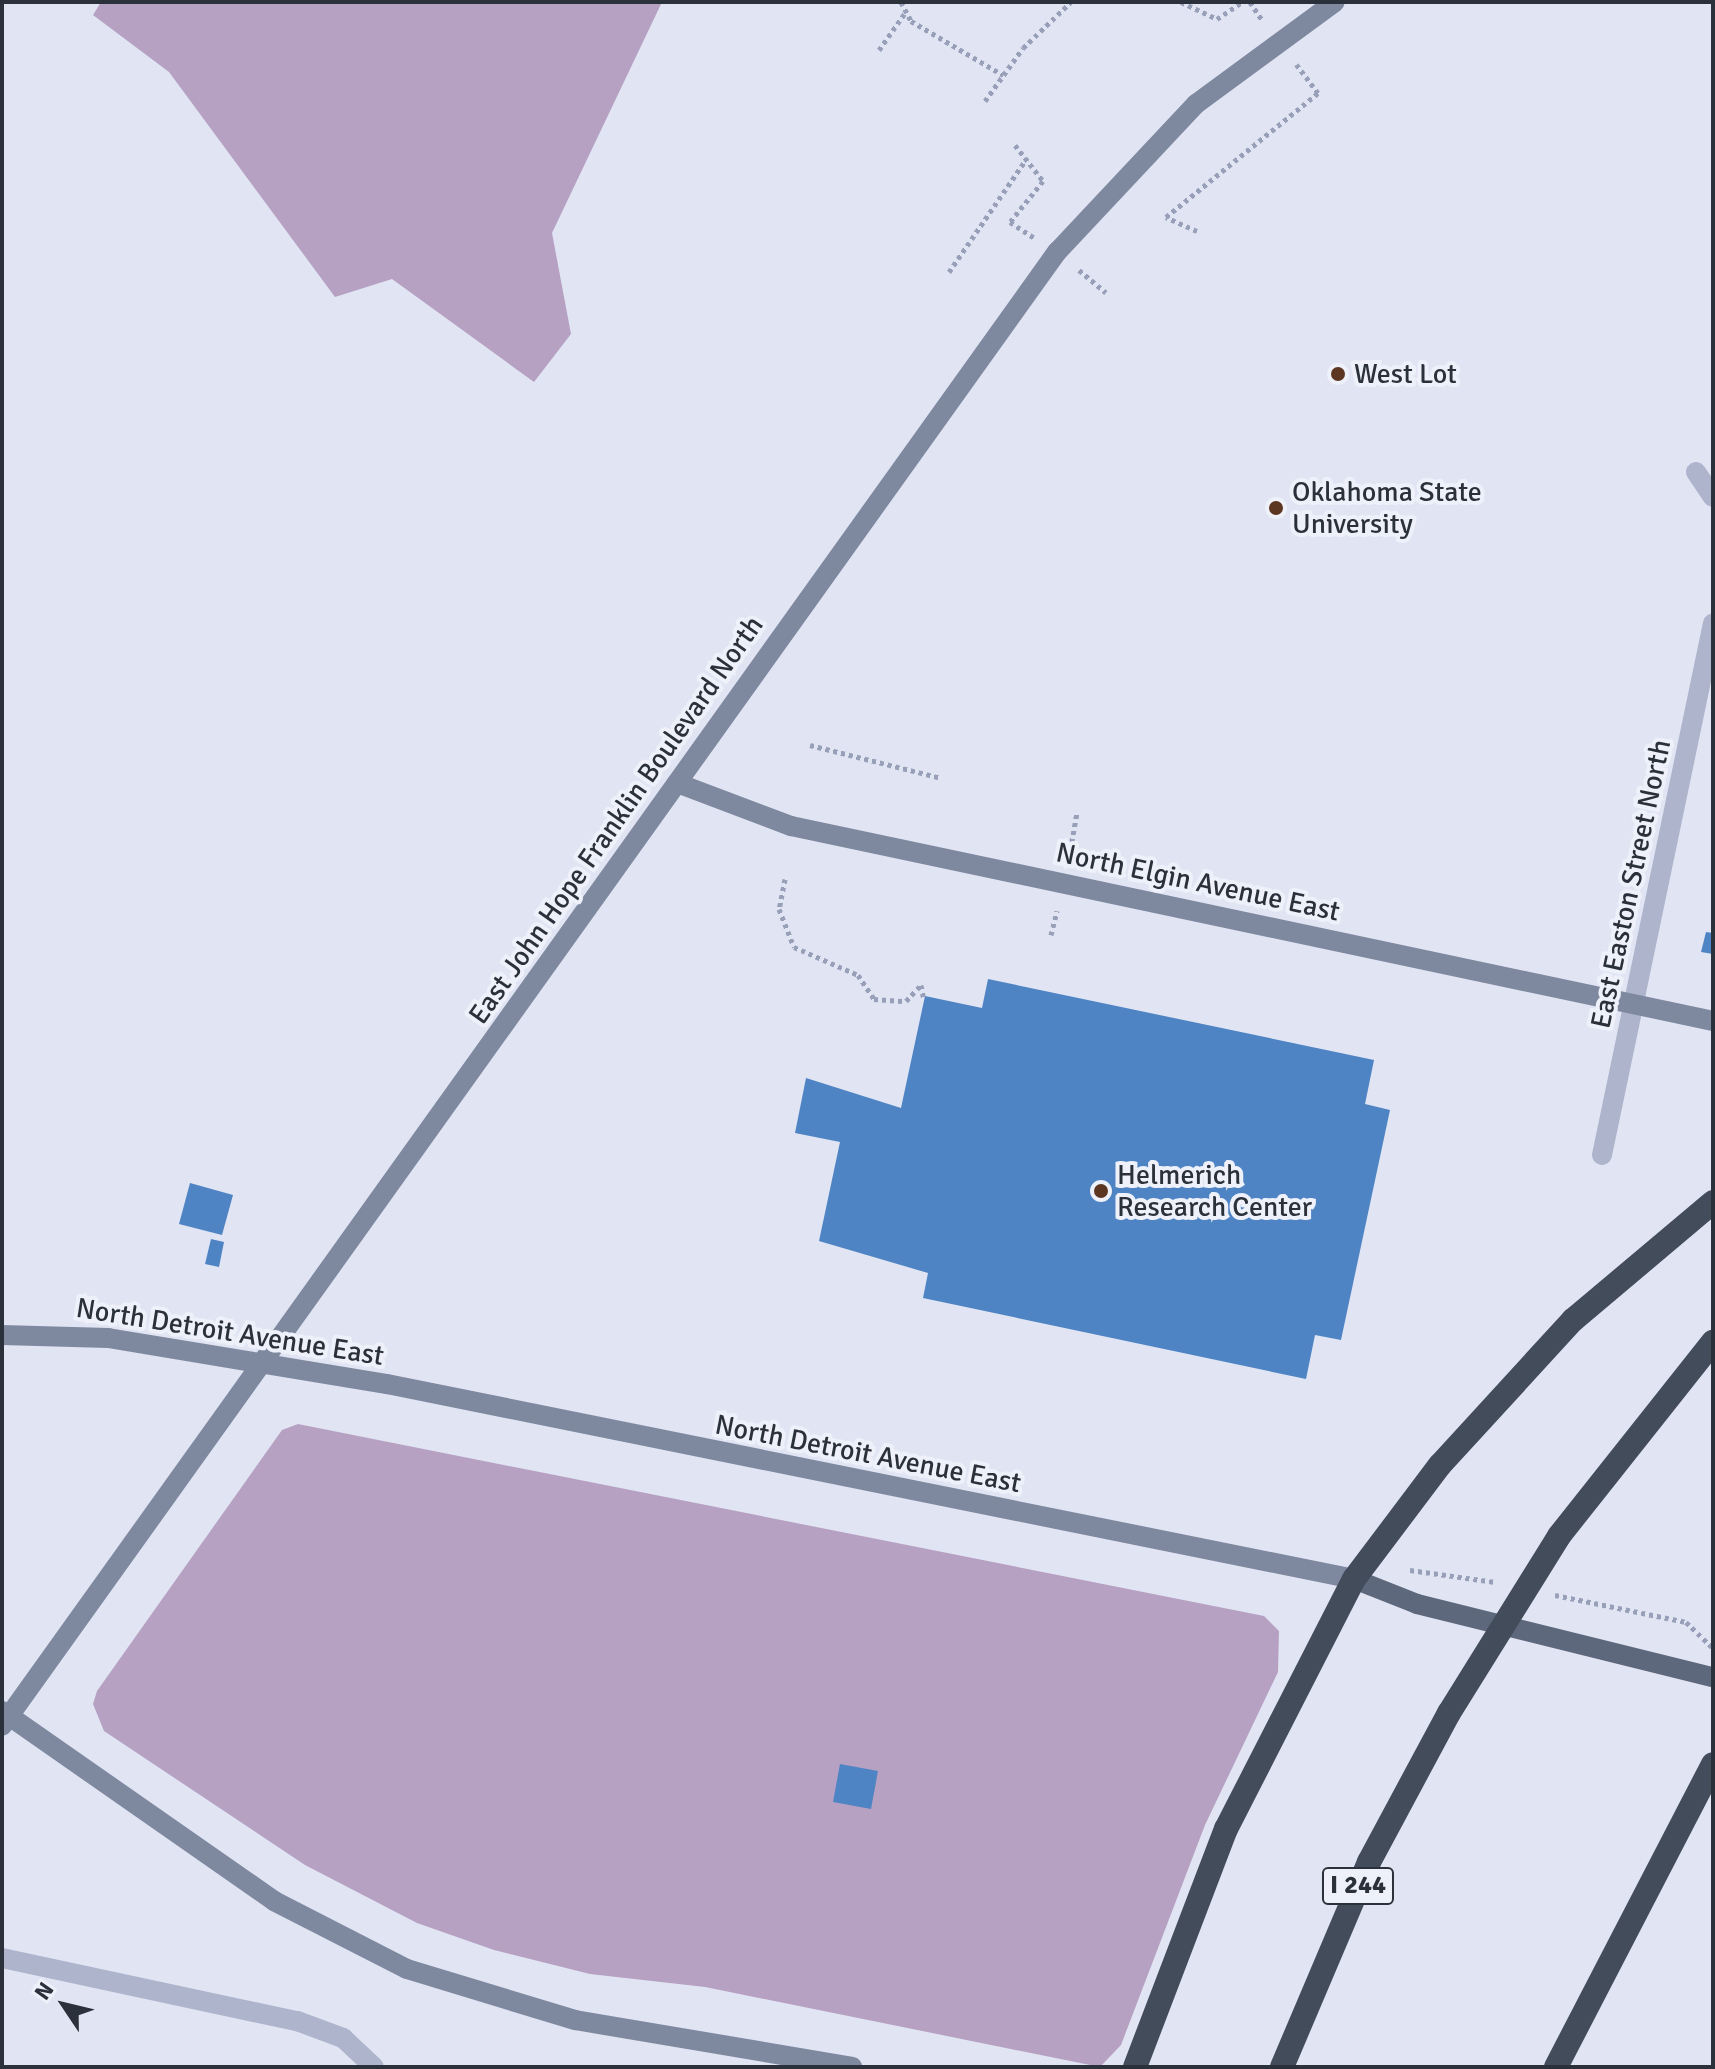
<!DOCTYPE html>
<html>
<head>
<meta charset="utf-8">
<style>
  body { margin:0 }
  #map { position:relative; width:1715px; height:2069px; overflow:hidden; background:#e1e4f3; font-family:Signika,sans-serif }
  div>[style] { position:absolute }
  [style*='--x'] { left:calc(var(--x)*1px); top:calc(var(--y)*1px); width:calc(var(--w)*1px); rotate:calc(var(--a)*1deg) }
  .green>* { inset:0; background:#b6a1c3 }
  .building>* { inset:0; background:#4e84c4 }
  .path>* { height:5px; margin-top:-2.5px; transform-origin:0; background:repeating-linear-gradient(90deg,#97a0b8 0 4px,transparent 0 8px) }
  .street>* { height:20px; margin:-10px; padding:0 10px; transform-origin:10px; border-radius:10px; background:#adb4cc }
  .secondary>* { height:20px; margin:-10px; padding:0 10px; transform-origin:10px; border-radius:10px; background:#7e89a0 }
  .primary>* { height:20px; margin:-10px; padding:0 10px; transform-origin:10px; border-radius:10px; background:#5d687c }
  .highway>* { height:24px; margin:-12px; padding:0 12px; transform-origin:12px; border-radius:12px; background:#434c5b }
  .highway-bridge>* { height:24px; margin:-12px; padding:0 12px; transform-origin:12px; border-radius:12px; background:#434c5b }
  .dots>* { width:22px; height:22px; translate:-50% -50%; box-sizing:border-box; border:4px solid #eef0fa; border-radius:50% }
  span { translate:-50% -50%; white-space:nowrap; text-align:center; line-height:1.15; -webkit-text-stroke:8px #eef0fa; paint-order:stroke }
  .shield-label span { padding:2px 6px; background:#eef0fa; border:2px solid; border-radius:6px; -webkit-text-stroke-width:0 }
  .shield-label { font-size:26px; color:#2b313a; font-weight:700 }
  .poi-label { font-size:28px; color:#2b313a }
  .left { translate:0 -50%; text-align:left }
  .street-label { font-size:28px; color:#2b313a }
  .frame { position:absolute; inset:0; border:4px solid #2b313a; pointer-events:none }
  .north { position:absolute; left:24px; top:1965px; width:80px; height:80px; -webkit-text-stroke:6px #eef0fa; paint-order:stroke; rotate:305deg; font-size:22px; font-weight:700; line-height:32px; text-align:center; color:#2b313a }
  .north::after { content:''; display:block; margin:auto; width:28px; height:36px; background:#2b313a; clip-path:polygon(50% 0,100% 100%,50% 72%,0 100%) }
</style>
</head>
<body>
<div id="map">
  <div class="green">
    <div style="clip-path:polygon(101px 2px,662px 2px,552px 233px,571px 334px,534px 382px,392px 279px,335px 297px,169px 72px,93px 15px)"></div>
    <div style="clip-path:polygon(298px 1424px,1264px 1616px,1279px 1631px,1278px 1672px,1205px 1825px,1121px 2045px,1100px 2067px,705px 1987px,590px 1974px,494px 1950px,417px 1923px,305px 1865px,104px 1731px,93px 1704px,97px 1691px,282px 1430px)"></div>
  </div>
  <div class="building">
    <div style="clip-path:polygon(1706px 932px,1713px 933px,1713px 954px,1701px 952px)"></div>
    <div style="clip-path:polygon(988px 979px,1374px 1060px,1365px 1104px,1390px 1110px,1341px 1340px,1315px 1335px,1306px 1379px,923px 1298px,928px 1273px,819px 1241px,840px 1142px,795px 1133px,806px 1078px,901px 1108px,925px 996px,982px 1008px)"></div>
    <div style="clip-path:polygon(190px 1183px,233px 1195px,222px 1235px,179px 1224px)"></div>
    <div style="clip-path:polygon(211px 1239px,224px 1242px,219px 1267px,205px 1264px)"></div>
    <div style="clip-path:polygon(840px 1764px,878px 1771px,871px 1809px,833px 1802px)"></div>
  </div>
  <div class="path">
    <div style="--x:901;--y:2;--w:21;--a:62"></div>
    <div style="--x:911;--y:21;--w:107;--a:30.4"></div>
    <div style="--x:1181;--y:2;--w:40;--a:25"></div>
    <div style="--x:1217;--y:19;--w:30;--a:-34"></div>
    <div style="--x:1250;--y:2;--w:23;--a:56"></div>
    <div style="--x:879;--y:50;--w:45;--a:-54.9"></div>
    <div style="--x:985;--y:101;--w:65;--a:-54.4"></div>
    <div style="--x:1023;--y:48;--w:66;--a:-43.8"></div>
    <div style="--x:1015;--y:145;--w:46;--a:52.1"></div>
    <div style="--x:1043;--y:181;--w:53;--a:128.8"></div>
    <div style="--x:1010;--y:222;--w:30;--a:33"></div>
    <div style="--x:1197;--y:231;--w:34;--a:-156"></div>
    <div style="--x:1166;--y:217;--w:196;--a:-39.2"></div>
    <div style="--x:1318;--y:93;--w:36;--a:-127"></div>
    <div style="--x:1079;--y:270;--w:35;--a:40"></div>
    <div style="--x:949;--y:272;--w:138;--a:-55.6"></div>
    <div style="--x:810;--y:745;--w:135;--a:14.1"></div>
    <div style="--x:1069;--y:858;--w:47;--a:-80.1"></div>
    <div style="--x:785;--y:879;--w:31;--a:101"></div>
    <div style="--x:779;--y:909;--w:41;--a:68.5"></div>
    <div style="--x:794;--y:947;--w:70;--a:23.6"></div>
    <div style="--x:858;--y:975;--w:29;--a:56"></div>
    <div style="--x:874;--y:999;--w:32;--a:4"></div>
    <div style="--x:906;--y:1001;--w:22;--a:-47"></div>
    <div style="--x:921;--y:985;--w:15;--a:79"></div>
    <div style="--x:1051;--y:935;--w:25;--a:-76"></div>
    <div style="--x:1410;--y:1570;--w:86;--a:8"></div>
    <div style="--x:1555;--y:1595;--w:134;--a:11.6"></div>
    <div style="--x:1686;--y:1622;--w:36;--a:44"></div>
  </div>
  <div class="street">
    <div style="--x:1696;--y:472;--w:30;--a:56"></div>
    <div style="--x:1602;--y:1155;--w:543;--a:-78.21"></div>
    <div style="--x:2;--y:1958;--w:302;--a:12.1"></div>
    <div style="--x:297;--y:2021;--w:49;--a:20.3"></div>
    <div style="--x:343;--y:2038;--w:42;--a:43.1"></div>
  </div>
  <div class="secondary">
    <div style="--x:677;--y:783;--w:122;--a:20.7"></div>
    <div style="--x:791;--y:826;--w:942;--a:11.94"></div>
    <div style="--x:2;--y:1335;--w:106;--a:1.6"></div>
    <div style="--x:108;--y:1338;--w:283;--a:9.4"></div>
    <div style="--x:387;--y:1384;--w:986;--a:11.4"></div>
    <div style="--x:2;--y:1711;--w:332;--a:34.9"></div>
    <div style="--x:274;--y:1901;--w:149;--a:27.1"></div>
    <div style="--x:407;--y:1969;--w:176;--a:16.9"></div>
    <div style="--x:575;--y:2020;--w:281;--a:9.6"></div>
    <div style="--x:2;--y:1726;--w:1813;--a:-54.41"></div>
    <div style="--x:1057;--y:252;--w:203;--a:-46.8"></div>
    <div style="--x:1196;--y:104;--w:172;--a:-36.3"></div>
  </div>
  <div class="primary">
    <div style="--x:1354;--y:1579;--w:68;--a:21.6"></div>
    <div style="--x:1417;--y:1604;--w:305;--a:13.9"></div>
  </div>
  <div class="highway">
    <div style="--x:1559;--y:1536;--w:248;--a:-51.6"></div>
    <div style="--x:1135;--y:2067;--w:255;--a:-69.1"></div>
    <div style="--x:1226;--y:1829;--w:281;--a:-62.9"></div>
    <div style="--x:1354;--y:1579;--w:143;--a:-53"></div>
    <div style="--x:1440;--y:1465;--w:197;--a:-47.5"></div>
    <div style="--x:1573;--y:1320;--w:183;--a:-40.1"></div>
    <div style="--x:1282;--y:2067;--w:223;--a:-67"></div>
    <div style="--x:1369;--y:1862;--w:169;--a:-61.8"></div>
    <div style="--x:1556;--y:2067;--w:341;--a:-62.6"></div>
  </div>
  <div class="highway-bridge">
    <div style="--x:1449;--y:1713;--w:208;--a:-58.1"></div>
  </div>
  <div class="dots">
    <div style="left:1338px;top:374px;background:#5c3621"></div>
    <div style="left:1276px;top:508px;background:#5c3621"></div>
    <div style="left:1101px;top:1191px;background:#5c3621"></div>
  </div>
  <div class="shield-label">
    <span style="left:1358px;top:1886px">I 244</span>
  </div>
  <div class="poi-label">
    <span class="left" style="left:1354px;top:374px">West Lot</span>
    <span class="left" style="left:1292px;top:508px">Oklahoma State<br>University</span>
    <span class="left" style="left:1117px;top:1191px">Helmerich<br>Research Center</span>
  </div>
  <div class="street-label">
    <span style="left:616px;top:820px;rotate:-55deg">East John Hope Franklin Boulevard North</span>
    <span style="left:1198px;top:882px;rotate:12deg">North Elgin Avenue East</span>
    <span style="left:1631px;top:884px;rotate:-78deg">East Easton Street North</span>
    <span style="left:230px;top:1332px;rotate:9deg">North Detroit Avenue East</span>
    <span style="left:868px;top:1454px;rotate:11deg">North Detroit Avenue East</span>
  </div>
  <div class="frame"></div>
  <div class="north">N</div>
</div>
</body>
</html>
